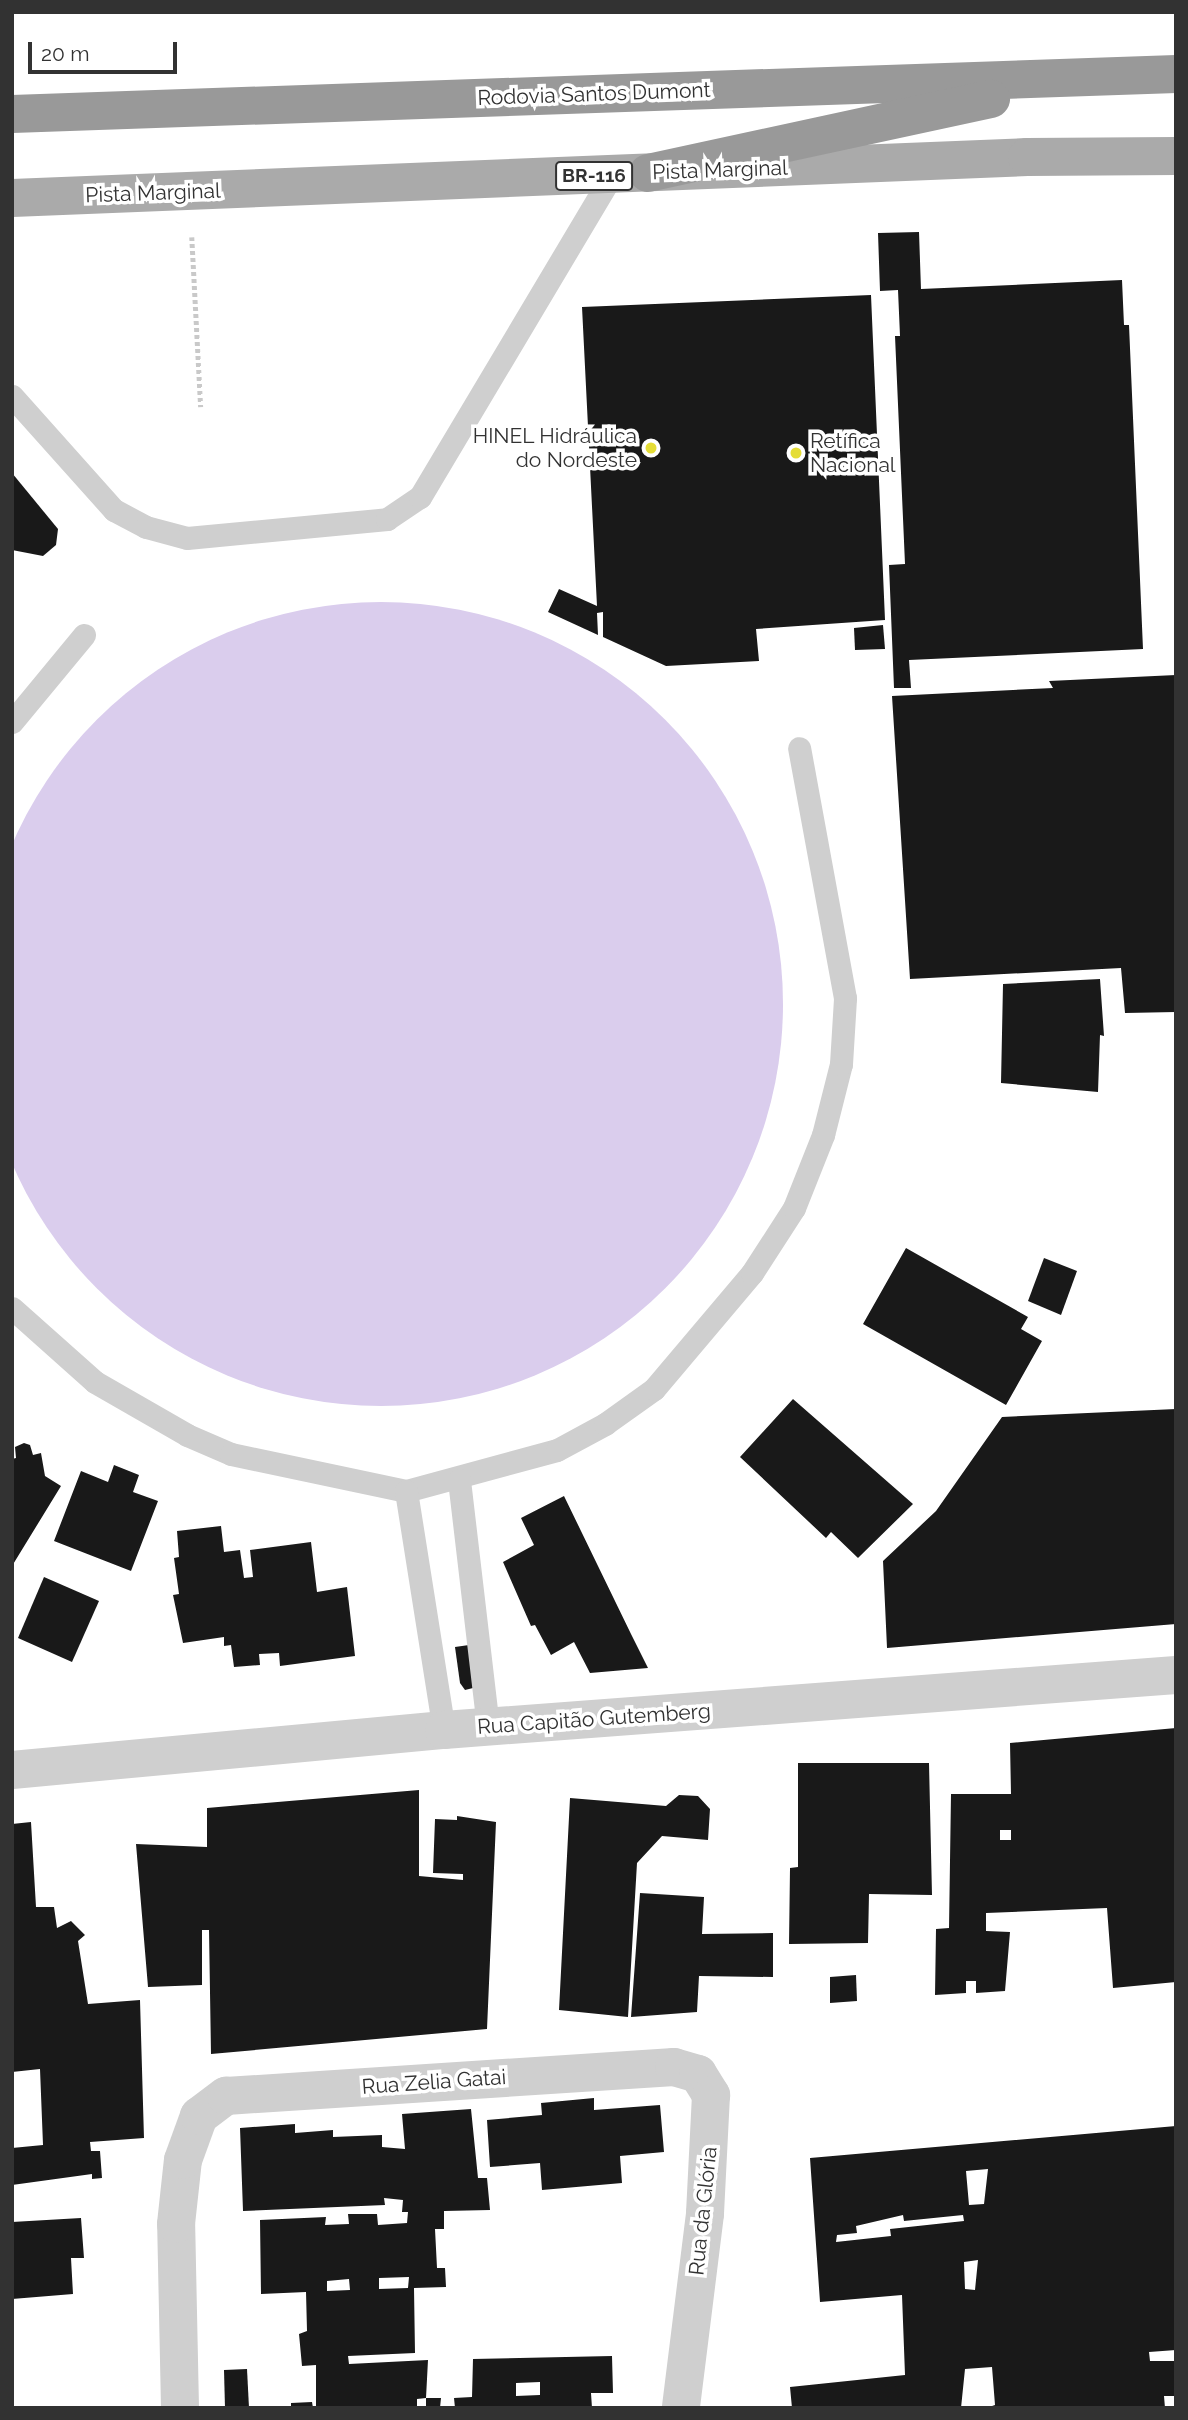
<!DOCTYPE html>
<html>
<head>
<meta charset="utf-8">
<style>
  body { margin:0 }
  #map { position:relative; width:1188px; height:2420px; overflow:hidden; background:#fff; font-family:Raleway,sans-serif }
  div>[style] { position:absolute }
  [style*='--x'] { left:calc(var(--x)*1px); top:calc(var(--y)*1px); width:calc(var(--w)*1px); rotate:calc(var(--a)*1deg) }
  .water>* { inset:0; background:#dacded }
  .round { border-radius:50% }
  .building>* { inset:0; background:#191919 }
  .path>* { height:4.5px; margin-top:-2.25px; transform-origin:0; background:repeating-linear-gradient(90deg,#c9c9c9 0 3.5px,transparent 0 7px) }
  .lane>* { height:23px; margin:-11.5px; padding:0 11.5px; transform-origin:11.5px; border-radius:11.5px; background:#cfcfcf }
  .street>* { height:38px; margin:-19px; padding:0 19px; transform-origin:19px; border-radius:19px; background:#cfcfcf }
  .primary>* { height:38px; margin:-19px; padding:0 19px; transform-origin:19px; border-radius:19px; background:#aaa }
  .highway>* { height:38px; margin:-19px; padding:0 19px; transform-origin:19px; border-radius:19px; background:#999 }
  .dots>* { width:19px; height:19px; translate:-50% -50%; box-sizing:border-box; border:4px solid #fff; border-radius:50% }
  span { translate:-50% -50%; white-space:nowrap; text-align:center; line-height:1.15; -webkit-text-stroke:7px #fff; paint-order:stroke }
  .shield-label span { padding:2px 5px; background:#fff; border:2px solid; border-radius:5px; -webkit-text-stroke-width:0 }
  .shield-label { font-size:19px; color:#323232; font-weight:700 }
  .street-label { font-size:21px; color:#323232 }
  .poi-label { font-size:21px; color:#323232 }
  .right { translate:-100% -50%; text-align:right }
  .left { translate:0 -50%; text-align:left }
  .frame { position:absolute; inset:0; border:14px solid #323232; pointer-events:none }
  .scale { position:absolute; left:28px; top:42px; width:149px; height:32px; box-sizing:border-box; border:4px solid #323232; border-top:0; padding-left:9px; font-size:21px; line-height:24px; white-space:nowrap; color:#323232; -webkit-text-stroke:5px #fff; paint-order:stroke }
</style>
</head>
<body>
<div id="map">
  <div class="water">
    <div class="round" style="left:-21px;top:602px;width:804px;height:804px"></div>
  </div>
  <div class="building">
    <div style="clip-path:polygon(919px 232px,921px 289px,1122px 280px,1124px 325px,1129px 325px,1143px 649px,909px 660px,911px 688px,894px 688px,889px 565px,905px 564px,895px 336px,900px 336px,898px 290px,880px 291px,878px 233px)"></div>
    <div style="clip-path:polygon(871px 295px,885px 620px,756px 629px,759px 661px,666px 666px,603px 637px,603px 612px,597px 613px,598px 635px,548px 612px,559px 589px,597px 606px,582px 307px)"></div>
    <div style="clip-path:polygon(12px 473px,58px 529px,56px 545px,43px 556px,12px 550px)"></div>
    <div style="clip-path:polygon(883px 625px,885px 649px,855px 650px,854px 628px)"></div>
    <div style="clip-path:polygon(1176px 675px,1176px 1012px,1125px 1013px,1121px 968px,910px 979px,892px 696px,1053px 688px,1049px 681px)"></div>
    <div style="clip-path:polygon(1100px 979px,1104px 1036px,1100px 1035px,1098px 1092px,1001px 1083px,1003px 984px)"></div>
    <div style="clip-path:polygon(906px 1248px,1028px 1317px,1021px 1329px,1042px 1341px,1006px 1405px,863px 1324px)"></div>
    <div style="clip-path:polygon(1044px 1258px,1077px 1271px,1061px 1315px,1028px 1301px)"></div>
    <div style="clip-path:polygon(793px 1399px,913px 1504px,858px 1558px,831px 1532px,826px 1538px,740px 1457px)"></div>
    <div style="clip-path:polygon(1176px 1409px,1176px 1624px,887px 1648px,883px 1561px,936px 1511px,1002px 1417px)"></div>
    <div style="clip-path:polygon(24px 1443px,30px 1445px,33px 1455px,41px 1453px,45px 1476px,61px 1486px,12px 1566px,12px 1459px,16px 1458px,15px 1447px)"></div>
    <div style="clip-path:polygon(114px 1465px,139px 1475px,133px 1492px,158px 1501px,131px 1571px,54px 1541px,81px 1471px,108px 1482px)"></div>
    <div style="clip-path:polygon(564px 1496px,631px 1634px,648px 1668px,590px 1673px,574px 1642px,551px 1655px,535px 1625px,531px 1626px,503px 1562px,534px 1545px,521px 1518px)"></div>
    <div style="clip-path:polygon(221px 1526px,224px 1552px,240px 1550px,244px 1578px,253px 1577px,250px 1550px,311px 1542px,317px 1592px,347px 1587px,355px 1656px,280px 1666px,279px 1653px,259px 1654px,260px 1665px,234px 1667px,231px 1645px,224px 1646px,224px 1637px,183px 1643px,173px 1595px,179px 1594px,174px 1558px,179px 1557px,177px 1531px)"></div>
    <div style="clip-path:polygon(44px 1577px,99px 1601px,72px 1662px,18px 1638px)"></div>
    <div style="clip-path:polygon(469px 1645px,473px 1688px,465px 1690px,460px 1683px,455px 1647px)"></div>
    <div style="clip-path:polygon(evenodd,1176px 1728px,1176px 1982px,1113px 1988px,1107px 1908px,986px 1913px,986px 1931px,1010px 1932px,1005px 1991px,976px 1993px,976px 1981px,966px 1981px,966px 1993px,935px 1995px,936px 1929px,949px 1928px,951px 1794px,1011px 1794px,1010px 1743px,1176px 1728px,1000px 1830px,1011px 1830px,1011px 1840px,1000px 1840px,1000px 1830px)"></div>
    <div style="clip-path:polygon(798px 1763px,929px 1763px,932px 1895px,869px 1894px,868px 1943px,789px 1944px,790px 1868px,798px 1867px)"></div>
    <div style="clip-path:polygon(419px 1790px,419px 1876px,463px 1880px,463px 1874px,433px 1873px,435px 1819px,457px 1820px,457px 1816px,496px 1822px,487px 2029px,211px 2054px,209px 1930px,202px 1930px,202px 1985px,148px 1987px,136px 1844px,207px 1847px,207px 1808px)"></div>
    <div style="clip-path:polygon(679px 1795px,698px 1796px,710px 1809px,708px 1840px,662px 1836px,637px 1863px,628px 2017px,559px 2010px,570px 1798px,666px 1806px)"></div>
    <div style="clip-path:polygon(31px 1822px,36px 1907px,54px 1907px,57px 1928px,71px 1921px,85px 1935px,78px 1941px,88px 2004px,140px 2000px,144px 2138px,90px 2142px,91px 2151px,100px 2151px,102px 2178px,92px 2179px,92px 2174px,12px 2185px,12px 2148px,43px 2145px,40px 2069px,12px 2072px,12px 1824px)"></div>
    <div style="clip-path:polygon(640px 1893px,704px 1897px,702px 1934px,773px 1933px,773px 1977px,699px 1976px,697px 2012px,631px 2017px)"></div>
    <div style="clip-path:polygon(856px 1975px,857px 2001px,830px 2003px,830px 1977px)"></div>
    <div style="clip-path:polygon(594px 2098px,594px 2110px,660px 2105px,664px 2152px,620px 2156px,622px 2183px,542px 2190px,540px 2163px,490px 2167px,487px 2120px,542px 2115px,541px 2103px)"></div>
    <div style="clip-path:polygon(evenodd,471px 2109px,478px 2178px,487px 2178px,490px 2210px,444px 2211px,444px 2229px,435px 2229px,437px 2268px,445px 2268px,446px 2287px,414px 2288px,415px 2353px,348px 2356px,349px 2364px,428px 2360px,426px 2398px,441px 2398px,440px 2408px,426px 2408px,426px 2398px,417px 2399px,417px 2408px,316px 2408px,316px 2365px,302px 2366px,299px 2334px,307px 2331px,306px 2292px,261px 2294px,260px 2220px,326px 2217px,325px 2225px,349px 2224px,348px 2214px,377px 2214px,378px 2225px,407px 2223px,408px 2212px,402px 2212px,403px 2200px,384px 2198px,385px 2205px,243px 2211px,240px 2128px,295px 2124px,295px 2133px,333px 2130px,333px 2137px,382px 2135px,382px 2147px,405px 2149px,402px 2114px,471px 2109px,409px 2277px,408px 2288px,379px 2289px,379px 2278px,409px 2277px,471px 2109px,349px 2279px,350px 2290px,327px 2291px,327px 2281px,349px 2279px)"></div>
    <div style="clip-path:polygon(evenodd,1176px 2126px,1176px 2350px,1149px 2352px,1150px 2361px,1176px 2361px,1176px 2396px,1164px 2396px,1165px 2408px,986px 2408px,995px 2405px,992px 2367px,965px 2369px,961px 2408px,792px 2408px,790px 2387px,905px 2375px,902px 2295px,820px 2302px,810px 2158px,1176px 2126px,988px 2169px,984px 2204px,969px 2205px,966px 2171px,988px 2169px,1176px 2126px,903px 2215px,904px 2221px,963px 2215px,964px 2221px,890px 2229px,891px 2236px,836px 2242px,837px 2235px,857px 2233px,856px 2226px,903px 2215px,1176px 2126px,978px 2260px,975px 2290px,965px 2289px,964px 2262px,978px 2260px)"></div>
    <div style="clip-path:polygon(81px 2218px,84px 2258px,71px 2258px,73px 2294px,12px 2299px,12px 2222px)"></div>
    <div style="clip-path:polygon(evenodd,612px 2356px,613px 2393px,591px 2393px,592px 2408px,455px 2408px,454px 2398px,472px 2397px,473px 2359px,612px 2356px,540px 2382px,540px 2395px,516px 2396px,516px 2383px,540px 2382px)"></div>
    <div style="clip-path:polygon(247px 2369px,249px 2408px,225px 2408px,224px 2370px)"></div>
    <div style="clip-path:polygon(312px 2402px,313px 2408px,291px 2408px,291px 2403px)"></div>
  </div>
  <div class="path">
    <div style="--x:192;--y:237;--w:170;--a:87"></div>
  </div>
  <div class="lane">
    <div style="--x:12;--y:396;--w:153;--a:48.2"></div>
    <div style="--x:114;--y:510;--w:36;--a:28"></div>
    <div style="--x:146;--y:527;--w:42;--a:15"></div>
    <div style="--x:187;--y:538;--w:201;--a:-5.4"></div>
    <div style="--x:387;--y:519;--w:40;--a:-34"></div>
    <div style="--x:420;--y:497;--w:375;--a:-59.2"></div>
    <div style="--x:12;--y:722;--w:113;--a:-50.4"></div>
    <div style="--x:12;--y:1308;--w:111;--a:41.7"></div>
    <div style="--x:95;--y:1382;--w:106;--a:29.9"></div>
    <div style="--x:187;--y:1435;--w:48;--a:23.4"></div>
    <div style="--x:231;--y:1454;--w:179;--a:11.9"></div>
    <div style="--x:406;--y:1491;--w:156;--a:-15.2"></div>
    <div style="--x:557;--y:1450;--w:55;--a:-28.4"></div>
    <div style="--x:605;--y:1424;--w:60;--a:-35.5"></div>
    <div style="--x:654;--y:1389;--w:152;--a:-49.8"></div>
    <div style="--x:752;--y:1273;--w:77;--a:-57.1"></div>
    <div style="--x:794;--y:1208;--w:79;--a:-68.3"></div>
    <div style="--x:823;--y:1135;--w:73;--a:-75.8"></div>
    <div style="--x:841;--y:1064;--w:66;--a:-86.5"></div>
    <div style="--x:845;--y:998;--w:254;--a:-100.4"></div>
    <div style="--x:459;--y:1480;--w:249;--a:83.3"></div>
    <div style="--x:406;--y:1491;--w:242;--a:81"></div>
  </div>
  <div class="street">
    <div style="--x:12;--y:1770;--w:434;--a:-5.3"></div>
    <div style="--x:444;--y:1730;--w:734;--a:-4.3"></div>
    <div style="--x:180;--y:2408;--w:184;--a:-91.2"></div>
    <div style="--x:176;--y:2224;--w:64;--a:-83.8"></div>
    <div style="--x:183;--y:2160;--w:47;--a:-70"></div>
    <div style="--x:199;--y:2116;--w:34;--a:-37"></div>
    <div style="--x:226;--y:2096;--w:449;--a:-3.7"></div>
    <div style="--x:674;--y:2067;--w:25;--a:16"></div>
    <div style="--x:698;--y:2074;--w:25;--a:58"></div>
    <div style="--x:711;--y:2095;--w:119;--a:92.9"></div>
    <div style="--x:705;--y:2214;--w:195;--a:97.1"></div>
  </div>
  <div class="primary">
    <div style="--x:12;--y:198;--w:1016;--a:-2.31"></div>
    <div style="--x:1027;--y:157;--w:149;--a:-0.4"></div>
  </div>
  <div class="highway">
    <div style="--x:12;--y:114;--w:1165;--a:-1.97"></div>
    <div style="--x:648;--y:173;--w:351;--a:-12.2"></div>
  </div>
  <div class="dots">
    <div style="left:651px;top:448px;background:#e5dd37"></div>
    <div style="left:796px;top:453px;background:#e5dd37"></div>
  </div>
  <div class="shield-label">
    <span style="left:594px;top:176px">BR-116</span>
  </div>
  <div class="street-label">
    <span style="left:594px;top:94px;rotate:-2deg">Rodovia Santos Dumont</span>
    <span style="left:720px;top:170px;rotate:-2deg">Pista Marginal</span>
    <span style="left:153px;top:193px;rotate:-2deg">Pista Marginal</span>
    <span style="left:594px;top:1719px;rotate:-4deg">Rua Capitão Gutemberg</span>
    <span style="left:434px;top:2082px;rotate:-4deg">Rua Zelia Gatai</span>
    <span style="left:703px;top:2211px;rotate:-84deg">Rua da Glória</span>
  </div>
  <div class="poi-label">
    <span class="right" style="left:637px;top:448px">HINEL Hidráulica<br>do Nordeste</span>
    <span class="left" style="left:810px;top:453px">Retífica<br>Nacional</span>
  </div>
  <div class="frame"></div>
  <div class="scale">20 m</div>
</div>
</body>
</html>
